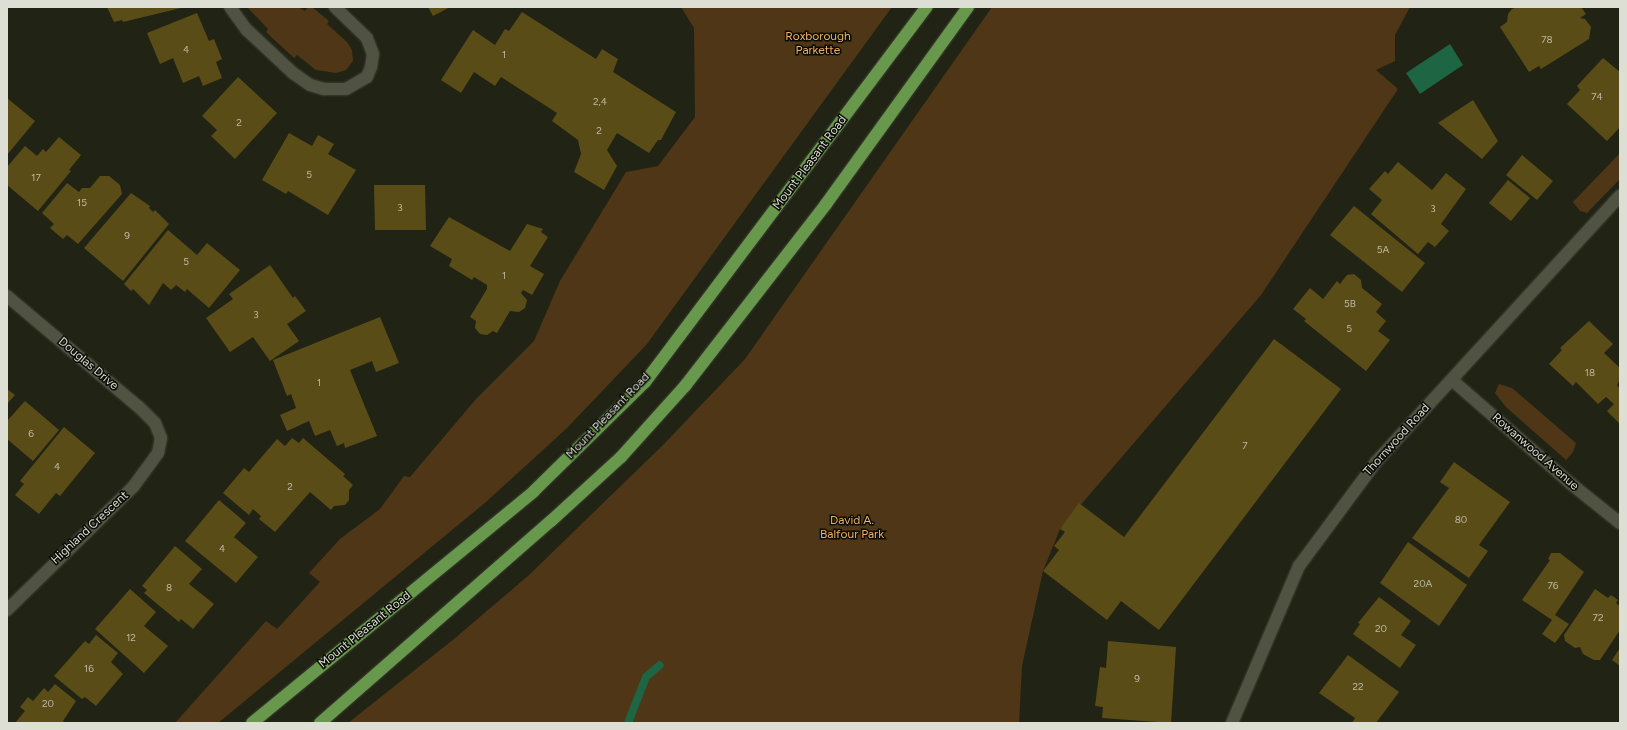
<!DOCTYPE html>
<html>
<head>
<meta charset="utf-8">
<style>
  body { margin:0 }
  #map { position:relative; width:1627px; height:730px; overflow:hidden; background:#212314; font-family:Figtree,sans-serif }
  div>[style] { position:absolute }
  [style*='--x'] { left:calc(var(--x)*1px); top:calc(var(--y)*1px); width:calc(var(--w)*1px); rotate:calc(var(--a)*1deg) }
  .green>* { inset:0; background:#4f3616 }
  .water>* { inset:0; background:#1d6543 }
  .stream>* { height:8px; margin:-4px; padding:0 4px; transform-origin:4px; border-radius:4px; background:#1d6543 }
  .building>* { inset:0; background:#5a4c17 }
  .roads { filter:drop-shadow(0 0 1px #3d3f35) drop-shadow(0 0 1px #3d3f35) }
  .minor>* { height:12px; margin:-6px; padding:0 6px; transform-origin:6px; border-radius:6px; background:#505242 }
  .major>* { height:12px; margin:-6px; padding:0 6px; transform-origin:6px; border-radius:6px; background:#67984b }
  span { translate:-50% -50%; white-space:nowrap; text-align:center; line-height:1.15; -webkit-text-stroke:3px #0b0c06; paint-order:stroke }
  .number-label { font-size:10px; color:#bcbaa6 }
  .number-label span { -webkit-text-stroke-width:0 }
  .park-label { font-size:12px; color:#f0b263 }
  .street-label { font-size:12px; color:#dddfd5 }
  .frame { position:absolute; inset:0; border:8px solid #dddfd5; pointer-events:none }
</style>
</head>
<body>
<div id="map">
  <div class="green">
    <div style="clip-path:polygon(247px 7px,298px 7px,305px 11px,308px 7px,312px 7px,329px 21px,327px 24px,347px 42px,352px 50px,353px 61px,346px 70px,336px 73px,316px 70px,297px 55px,294px 58px,266px 32px,268px 29px)"></div>
    <div style="clip-path:polygon(681px 7px,892px 7px,647px 344px,567px 428px,486px 502px,218px 723px,175px 723px,266px 621px,277px 629px,320px 582px,309px 573px,340px 539px,380px 509px,404px 476px,410px 477px,476px 399px,534px 341px,560px 281px,626px 172px,658px 166px,695px 117px,694px 28px)"></div>
    <div style="clip-path:polygon(992px 7px,1410px 7px,1395px 35px,1395px 61px,1376px 70px,1398px 89px,1261px 295px,1060px 529px,1043px 571px,1022px 666px,1019px 723px,348px 723px,454px 639px,529px 575px,664px 444px,745px 359px)"></div>
    <div style="clip-path:polygon(1620px 153px,1620px 179px,1587px 213px,1580px 211px,1573px 202px)"></div>
    <div style="clip-path:polygon(1499px 384px,1512px 388px,1576px 443px,1573px 452px,1566px 460px,1506px 407px,1495px 393px)"></div>
  </div>
  <div class="water">
    <div style="clip-path:polygon(1450px 44px,1463px 65px,1420px 94px,1406px 73px)"></div>
  </div>
  <div class="stream">
    <div style="--x:628;--y:723;--w:49;--a:-68.6"></div>
    <div style="--x:646;--y:677;--w:18;--a:-41"></div>
  </div>
  <div class="building">
    <div style="clip-path:polygon(107px 7px,181px 7px,181px 8px,123px 22px,122px 20px,114px 22px)"></div>
    <div style="clip-path:polygon(428px 7px,450px 7px,433px 16px)"></div>
    <div style="clip-path:polygon(1518px 7px,1581px 7px,1586px 14px,1580px 18px,1585px 19px,1591px 27px,1589px 39px,1541px 69px,1539px 66px,1529px 72px,1500px 27px,1507px 22px,1508px 14px,1512px 9px)"></div>
    <div style="clip-path:polygon(522px 12px,596px 59px,602px 49px,618px 59px,613px 72px,676px 112px,661px 140px,658px 140px,649px 153px,617px 133px,607px 150px,617px 166px,604px 190px,574px 172px,581px 154px,578px 140px,552px 121px,557px 113px,501px 77px,495px 86px,474px 72px,461px 93px,441px 80px,473px 30px,495px 45px,505px 29px,509px 31px)"></div>
    <div style="clip-path:polygon(197px 13px,209px 41px,214px 39px,222px 59px,216px 62px,222px 78px,203px 86px,199px 76px,183px 83px,173px 58px,160px 64px,147px 33px)"></div>
    <div style="clip-path:polygon(1603px 58px,1620px 72px,1620px 127px,1607px 141px,1567px 104px,1580px 90px,1577px 86px)"></div>
    <div style="clip-path:polygon(238px 77px,277px 113px,235px 159px,211px 136px,217px 130px,202px 116px)"></div>
    <div style="clip-path:polygon(7px 98px,35px 121px,7px 155px)"></div>
    <div style="clip-path:polygon(1473px 100px,1498px 141px,1482px 159px,1438px 123px)"></div>
    <div style="clip-path:polygon(289px 133px,312px 146px,318px 135px,334px 144px,328px 154px,356px 170px,328px 215px,288px 191px,286px 194px,262px 180px)"></div>
    <div style="clip-path:polygon(59px 137px,81px 155px,69px 170px,71px 171px,38px 211px,7px 185px,7px 167px,25px 146px,37px 156px,43px 149px,46px 152px)"></div>
    <div style="clip-path:polygon(1522px 155px,1553px 181px,1537px 200px,1506px 175px)"></div>
    <div style="clip-path:polygon(1398px 162px,1432px 190px,1446px 173px,1466px 189px,1441px 224px,1449px 231px,1435px 247px,1428px 242px,1418px 254px,1371px 214px,1382px 200px,1369px 189px,1385px 171px,1388px 174px)"></div>
    <div style="clip-path:polygon(100px 176px,109px 176px,120px 185px,122px 194px,78px 244px,67px 235px,63px 239px,50px 228px,54px 224px,42px 213px,67px 183px,79px 192px,82px 188px,90px 188px)"></div>
    <div style="clip-path:polygon(1508px 180px,1530px 198px,1511px 221px,1489px 203px)"></div>
    <div style="clip-path:polygon(374px 185px,425px 185px,426px 230px,375px 230px)"></div>
    <div style="clip-path:polygon(131px 193px,150px 206px,149px 208px,153px 212px,155px 210px,169px 224px,123px 281px,84px 248px)"></div>
    <div style="clip-path:polygon(1354px 206px,1425px 263px,1402px 292px,1330px 235px)"></div>
    <div style="clip-path:polygon(449px 217px,510px 251px,527px 224px,543px 229px,541px 232px,548px 237px,530px 266px,544px 274px,532px 295px,523px 290px,521px 293px,527px 300px,525px 308px,519px 312px,510px 311px,497px 333px,493px 331px,487px 335px,480px 334px,475px 328px,476px 321px,470px 317px,487px 289px,487px 285px,474px 277px,472px 280px,449px 266px,452px 259px,430px 246px)"></div>
    <div style="clip-path:polygon(168px 230px,197px 255px,207px 243px,240px 270px,209px 308px,187px 289px,185px 292px,176px 285px,171px 290px,163px 283px,149px 305px,133px 289px,131px 291px,124px 284px)"></div>
    <div style="clip-path:polygon(270px 265px,293px 298px,295px 296px,306px 311px,287px 324px,299px 341px,270px 361px,253px 337px,230px 352px,206px 318px,233px 299px,229px 294px)"></div>
    <div style="clip-path:polygon(1354px 274px,1361px 280px,1362px 288px,1382px 304px,1376px 312px,1386px 321px,1378px 331px,1390px 340px,1366px 371px,1304px 321px,1306px 319px,1293px 309px,1310px 288px,1323px 299px,1337px 281px,1340px 284px,1347px 275px)"></div>
    <div style="clip-path:polygon(380px 317px,399px 363px,376px 372px,372px 361px,350px 370px,377px 436px,345px 448px,344px 443px,337px 446px,330px 430px,315px 436px,309px 421px,287px 431px,280px 415px,296px 408px,291px 394px,287px 396px,273px 360px)"></div>
    <div style="clip-path:polygon(1589px 321px,1613px 344px,1604px 353px,1620px 368px,1620px 379px,1617px 385px,1620px 389px,1620px 424px,1607px 411px,1614px 404px,1606px 397px,1598px 404px,1576px 382px,1573px 386px,1549px 364px,1562px 350px,1560px 348px)"></div>
    <div style="clip-path:polygon(1274px 339px,1341px 389px,1159px 630px,1121px 601px,1107px 620px,1043px 571px,1059px 550px,1054px 546px,1065px 532px,1060px 529px,1079px 503px,1124px 537px)"></div>
    <div style="clip-path:polygon(7px 389px,15px 395px,7px 404px)"></div>
    <div style="clip-path:polygon(25px 401px,59px 430px,33px 461px,7px 439px,7px 421px)"></div>
    <div style="clip-path:polygon(64px 427px,95px 453px,60px 496px,56px 493px,39px 514px,15px 495px,24px 484px,20px 481px)"></div>
    <div style="clip-path:polygon(292px 438px,299px 443px,303px 438px,345px 474px,343px 476px,353px 485px,349px 490px,349px 500px,345px 505px,334px 506px,331px 510px,310px 492px,275px 532px,259px 519px,261px 516px,253px 509px,249px 515px,223px 493px,244px 468px,249px 472px,277px 439px,285px 446px)"></div>
    <div style="clip-path:polygon(1454px 462px,1510px 502px,1479px 545px,1488px 551px,1469px 578px,1412px 538px,1449px 488px,1440px 482px)"></div>
    <div style="clip-path:polygon(219px 500px,246px 523px,234px 537px,258px 557px,236px 583px,185px 541px)"></div>
    <div style="clip-path:polygon(1408px 542px,1467px 585px,1439px 626px,1380px 583px)"></div>
    <div style="clip-path:polygon(175px 546px,202px 569px,189px 584px,214px 604px,193px 629px,181px 619px,179px 622px,144px 593px,147px 590px,142px 586px)"></div>
    <div style="clip-path:polygon(1551px 553px,1560px 553px,1584px 572px,1555px 615px,1569px 624px,1555px 643px,1542px 634px,1552px 620px,1522px 600px,1550px 560px,1548px 559px)"></div>
    <div style="clip-path:polygon(130px 589px,156px 612px,144px 626px,168px 646px,144px 673px,95px 629px)"></div>
    <div style="clip-path:polygon(1595px 589px,1608px 598px,1611px 595px,1618px 600px,1616px 603px,1620px 606px,1620px 630px,1600px 660px,1594px 660px,1583px 654px,1580px 647px,1575px 648px,1565px 641px,1564px 635px)"></div>
    <div style="clip-path:polygon(1379px 597px,1411px 621px,1401px 635px,1416px 645px,1400px 668px,1353px 634px,1360px 624px,1358px 623px)"></div>
    <div style="clip-path:polygon(96px 635px,118px 653px,111px 662px,123px 674px,96px 706px,85px 697px,82px 699px,54px 676px,85px 641px,89px 644px)"></div>
    <div style="clip-path:polygon(1108px 641px,1176px 647px,1171px 723px,1102px 718px,1103px 707px,1095px 706px,1100px 667px,1106px 668px)"></div>
    <div style="clip-path:polygon(1620px 648px,1620px 666px,1612px 660px)"></div>
    <div style="clip-path:polygon(1348px 655px,1399px 692px,1376px 723px,1352px 723px,1355px 718px,1319px 693px)"></div>
    <div style="clip-path:polygon(55px 684px,76px 701px,63px 721px,65px 723px,15px 723px,25px 711px,20px 707px,28px 697px,33px 701px,44px 688px,48px 692px)"></div>
  </div>
  <div class="roads">
    <div class="minor">
      <div style="--x:230;--y:7;--w:29;--a:54"></div>
      <div style="--x:247;--y:30;--w:63;--a:43.1"></div>
      <div style="--x:293;--y:73;--w:21;--a:35"></div>
      <div style="--x:310;--y:85;--w:15;--a:16"></div>
      <div style="--x:324;--y:89;--w:22;--a:0"></div>
      <div style="--x:346;--y:89;--w:24;--a:-30"></div>
      <div style="--x:367;--y:77;--w:11;--a:-68"></div>
      <div style="--x:371;--y:67;--w:13;--a:-81"></div>
      <div style="--x:373;--y:54;--w:17;--a:-111"></div>
      <div style="--x:367;--y:38;--w:45;--a:-135.9"></div>
      <div style="--x:7;--y:296;--w:172;--a:40.1"></div>
      <div style="--x:139;--y:407;--w:23;--a:45"></div>
      <div style="--x:155;--y:423;--w:16;--a:68"></div>
      <div style="--x:161;--y:438;--w:15;--a:101"></div>
      <div style="--x:158;--y:453;--w:42;--a:126.3"></div>
      <div style="--x:133;--y:487;--w:176;--a:135.7"></div>
      <div style="--x:1452;--y:380;--w:157;--a:41.1"></div>
      <div style="--x:1570;--y:483;--w:64;--a:38.7"></div>
      <div style="--x:1232;--y:723;--w:171;--a:-66.9"></div>
      <div style="--x:1299;--y:566;--w:129;--a:-53.5"></div>
      <div style="--x:1376;--y:462;--w:361;--a:-47.5"></div>
    </div>
    <div class="major">
      <div style="--x:252;--y:723;--w:365;--a:-39.4"></div>
      <div style="--x:534;--y:491;--w:156;--a:-44.5"></div>
      <div style="--x:645;--y:382;--w:469;--a:-53.1"></div>
      <div style="--x:320;--y:723;--w:307;--a:-41.2"></div>
      <div style="--x:551;--y:521;--w:95;--a:-42.4"></div>
      <div style="--x:621;--y:457;--w:96;--a:-48"></div>
      <div style="--x:685;--y:386;--w:230;--a:-52.2"></div>
      <div style="--x:826;--y:204;--w:243;--a:-54.2"></div>
    </div>
  </div>
  <div class="number-label">
    <span style="left:1547px;top:40px">78</span>
    <span style="left:186px;top:50px">4</span>
    <span style="left:504px;top:55px">1</span>
    <span style="left:1597px;top:97px">74</span>
    <span style="left:600px;top:102px">2,4</span>
    <span style="left:239px;top:123px">2</span>
    <span style="left:599px;top:131px">2</span>
    <span style="left:309px;top:175px">5</span>
    <span style="left:36px;top:178px">17</span>
    <span style="left:82px;top:203px">15</span>
    <span style="left:400px;top:208px">3</span>
    <span style="left:1433px;top:209px">3</span>
    <span style="left:127px;top:236px">9</span>
    <span style="left:1383px;top:250px">5A</span>
    <span style="left:186px;top:262px">5</span>
    <span style="left:504px;top:276px">1</span>
    <span style="left:1350px;top:304px">5B</span>
    <span style="left:256px;top:315px">3</span>
    <span style="left:1349px;top:329px">5</span>
    <span style="left:1590px;top:373px">18</span>
    <span style="left:319px;top:383px">1</span>
    <span style="left:31px;top:434px">6</span>
    <span style="left:1245px;top:446px">7</span>
    <span style="left:57px;top:467px">4</span>
    <span style="left:290px;top:487px">2</span>
    <span style="left:1461px;top:520px">80</span>
    <span style="left:222px;top:549px">4</span>
    <span style="left:1423px;top:584px">20A</span>
    <span style="left:1553px;top:586px">76</span>
    <span style="left:169px;top:588px">8</span>
    <span style="left:1598px;top:618px">72</span>
    <span style="left:1381px;top:629px">20</span>
    <span style="left:131px;top:638px">12</span>
    <span style="left:89px;top:669px">16</span>
    <span style="left:1137px;top:679px">9</span>
    <span style="left:1358px;top:687px">22</span>
    <span style="left:48px;top:704px">20</span>
  </div>
  <div class="park-label">
    <span style="left:818px;top:44px">Roxborough<br>Parkette</span>
    <span style="left:852px;top:528px">David A.<br>Balfour Park</span>
  </div>
  <div class="street-label">
    <span style="left:810px;top:163px;rotate:-53deg">Mount Pleasant Road</span>
    <span style="left:88px;top:364px;rotate:40deg">Douglas Drive</span>
    <span style="left:608px;top:416px;rotate:-46deg">Mount Pleasant Road</span>
    <span style="left:1397px;top:440px;rotate:-48deg">Thornwood Road</span>
    <span style="left:1535px;top:452px;rotate:41deg">Rowanwood Avenue</span>
    <span style="left:90px;top:528px;rotate:-43deg">Highland Crescent</span>
    <span style="left:365px;top:630px;rotate:-39deg">Mount Pleasant Road</span>
  </div>
  <div class="frame"></div>
</div>
</body>
</html>
